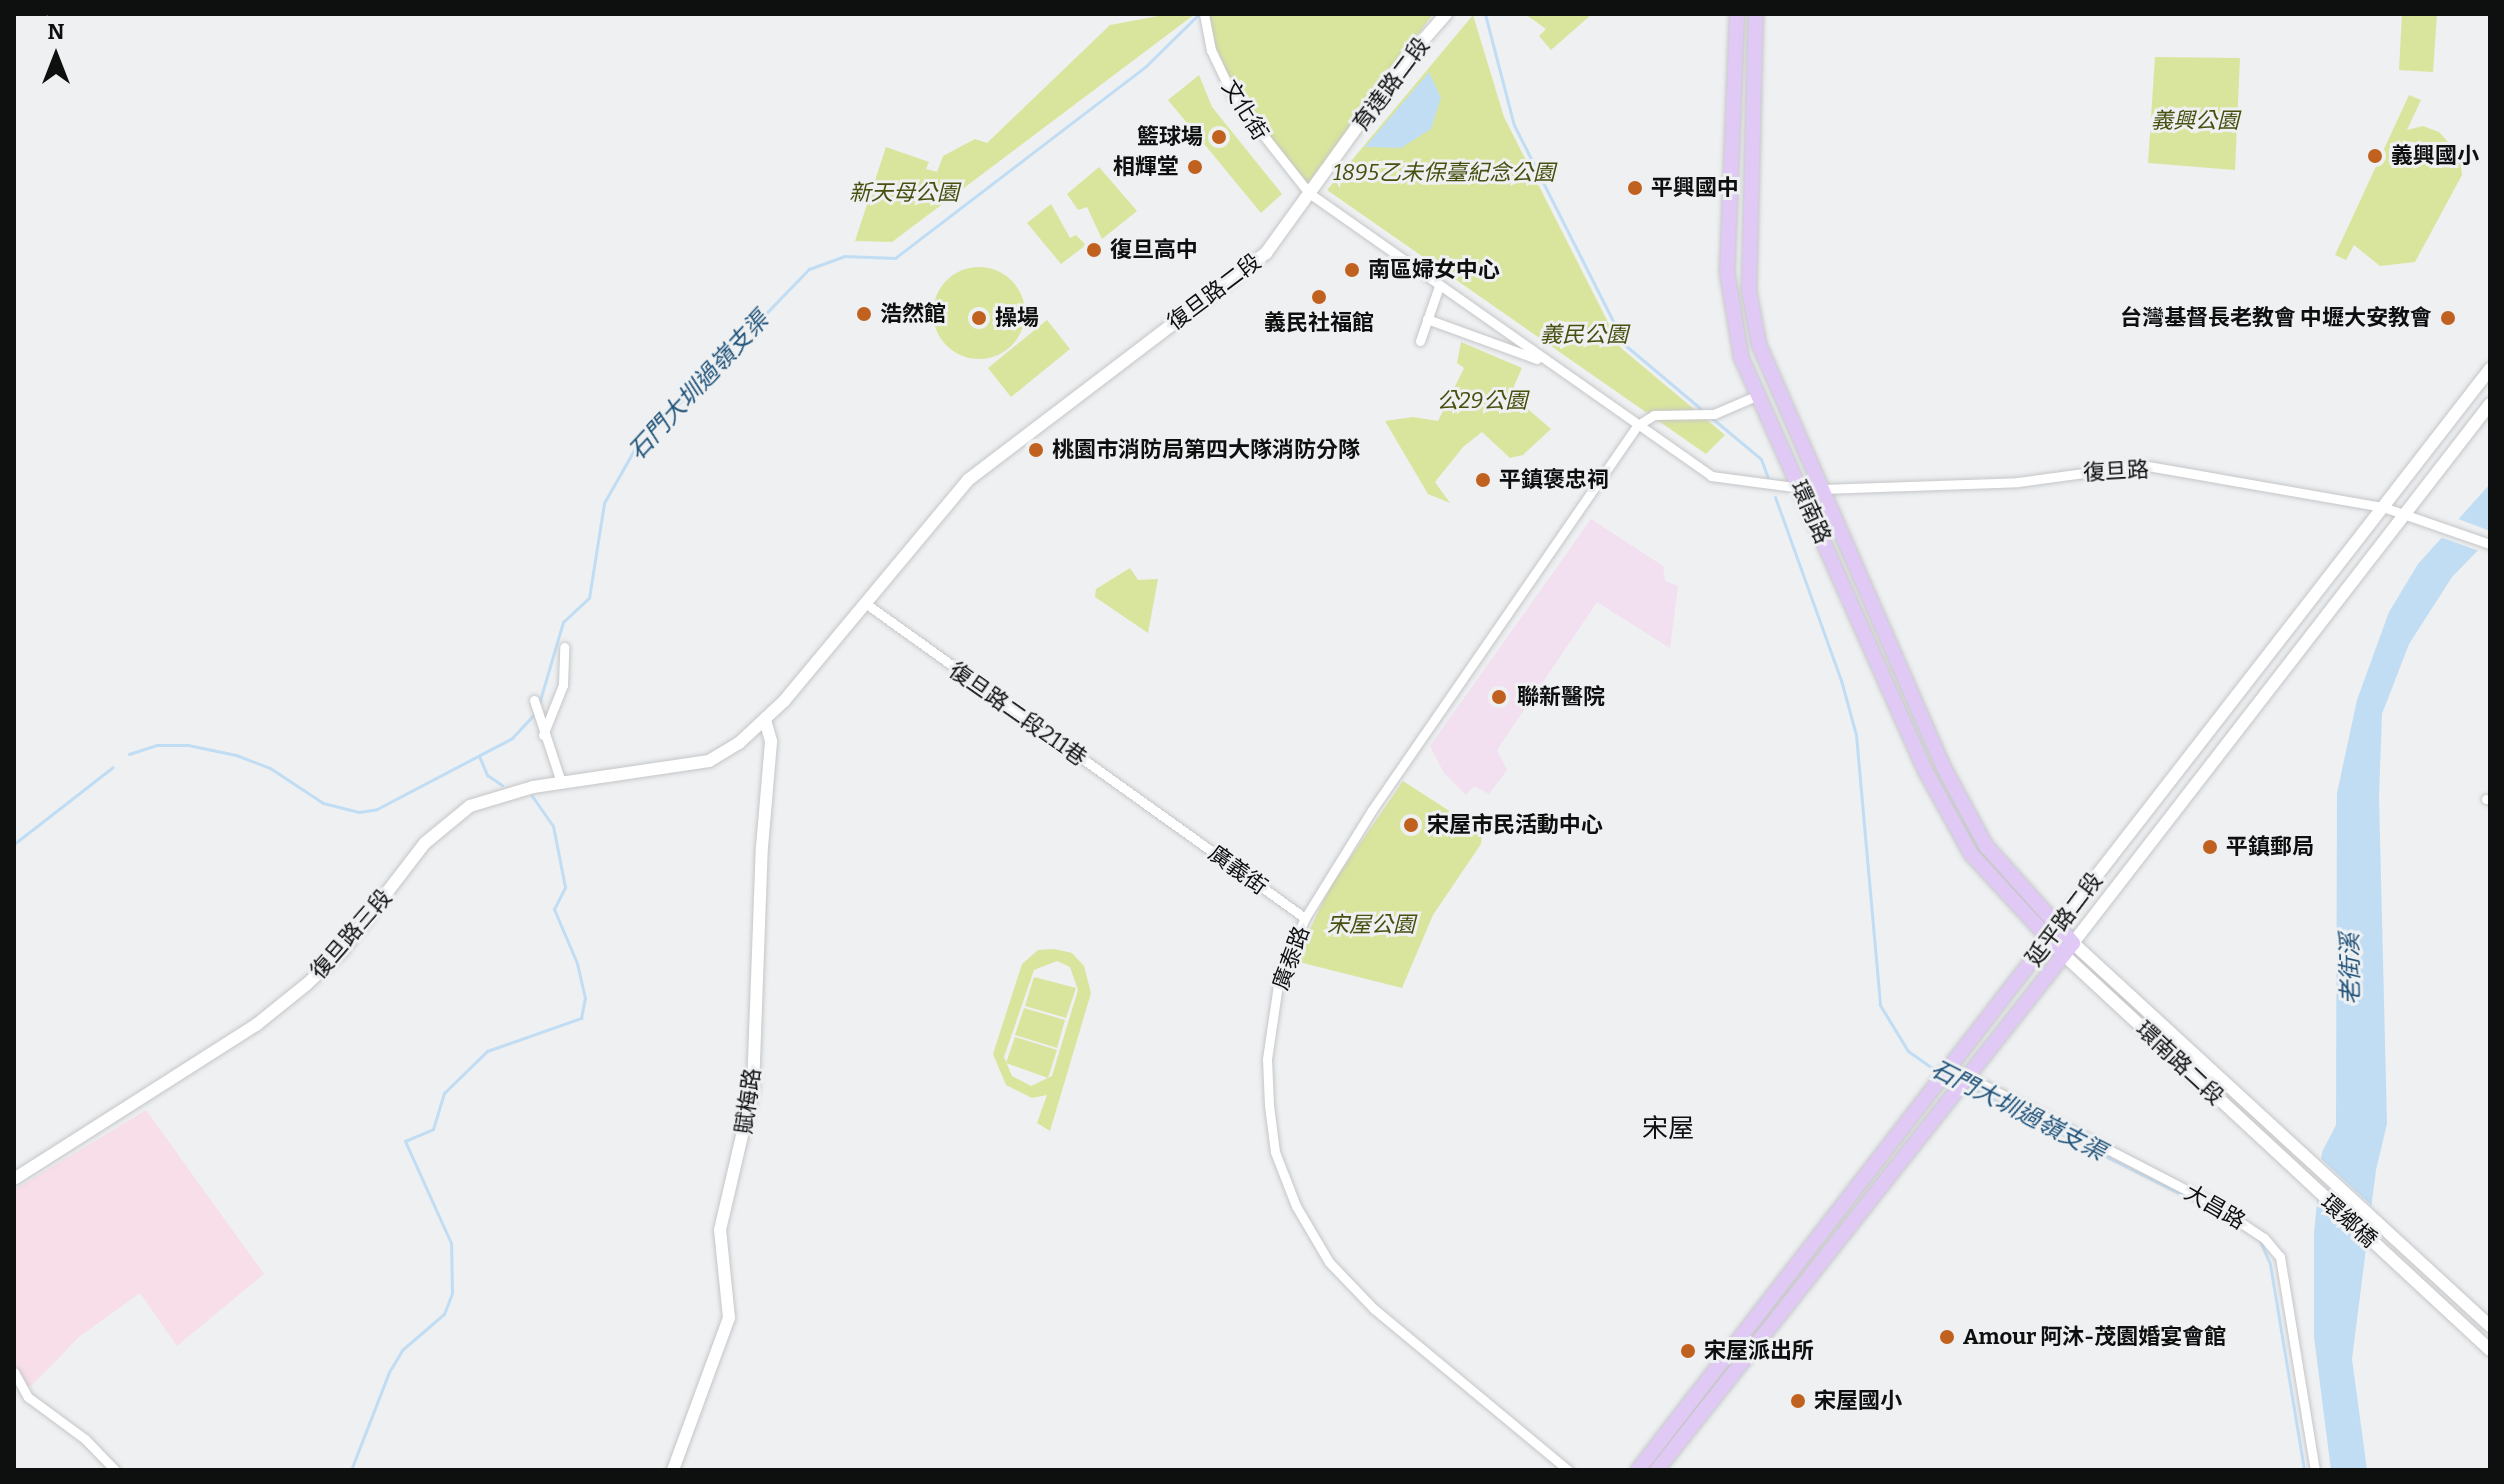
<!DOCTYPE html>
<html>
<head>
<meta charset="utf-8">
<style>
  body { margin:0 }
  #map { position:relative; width:2504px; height:1484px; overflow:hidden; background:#eef0f2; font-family:Bitter,"Noto Sans TC",serif }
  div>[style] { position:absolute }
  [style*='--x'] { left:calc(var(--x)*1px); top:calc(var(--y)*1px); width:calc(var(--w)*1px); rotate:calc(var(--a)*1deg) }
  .industrial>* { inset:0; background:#f7dee8 }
  .medical>* { inset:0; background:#f2dff0 }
  .green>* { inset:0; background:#d9e59d }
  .round { border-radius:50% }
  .water>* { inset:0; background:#c1ddf4 }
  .pier>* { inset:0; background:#eef0f2 }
  .stream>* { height:3px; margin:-1.5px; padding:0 1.5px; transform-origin:1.5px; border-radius:1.5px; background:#c1ddf4 }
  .roads { filter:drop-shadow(0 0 2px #c5c6c8) drop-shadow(0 0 2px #c5c6c8) }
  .street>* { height:9px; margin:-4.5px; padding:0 4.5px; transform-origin:4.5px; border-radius:4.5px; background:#fff }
  .secondary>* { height:12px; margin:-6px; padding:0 6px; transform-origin:6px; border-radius:6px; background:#fff }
  .primary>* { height:14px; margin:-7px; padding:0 7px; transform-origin:7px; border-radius:7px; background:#e1c9f5 }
  .dots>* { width:22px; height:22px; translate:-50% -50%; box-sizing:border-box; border:4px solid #eef0f2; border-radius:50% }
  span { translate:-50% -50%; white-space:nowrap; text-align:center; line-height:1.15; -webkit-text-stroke:6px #eef0f2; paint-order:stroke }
  .street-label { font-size:22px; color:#0e0f0f }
  .park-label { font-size:22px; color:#484f0f; font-style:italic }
  .poi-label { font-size:22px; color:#0e0f0f; font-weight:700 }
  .right { translate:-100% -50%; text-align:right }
  .left { translate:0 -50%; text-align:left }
  .water-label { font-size:24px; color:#20537a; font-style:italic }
  .quarter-label { font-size:26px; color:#0e0f0f }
  .frame { position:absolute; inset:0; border:16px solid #0e0f0f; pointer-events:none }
  .north { position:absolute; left:16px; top:16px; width:80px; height:80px; -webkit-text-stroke:6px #eef0f2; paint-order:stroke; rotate:0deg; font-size:22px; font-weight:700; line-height:32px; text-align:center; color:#0e0f0f }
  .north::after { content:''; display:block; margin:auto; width:28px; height:36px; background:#0e0f0f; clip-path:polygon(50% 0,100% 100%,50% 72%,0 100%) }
</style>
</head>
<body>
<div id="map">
  <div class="industrial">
    <div style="clip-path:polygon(146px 1110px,264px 1274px,177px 1346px,140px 1293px,80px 1336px,31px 1386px,14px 1387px,14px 1190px)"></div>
  </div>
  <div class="medical">
    <div style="clip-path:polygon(1591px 519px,1663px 566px,1665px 581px,1678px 586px,1670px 648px,1597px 602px,1497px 750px,1507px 770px,1489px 794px,1474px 786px,1466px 795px,1444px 773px,1430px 746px)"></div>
  </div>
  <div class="green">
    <div style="clip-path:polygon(1169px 14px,1195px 14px,892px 242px,855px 241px,886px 147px,929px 162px,926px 169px,937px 172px,943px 156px,975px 139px,987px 143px,1110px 25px)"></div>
    <div style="clip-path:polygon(1209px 14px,1433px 14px,1309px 184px,1252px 127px,1211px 50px)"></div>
    <div style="clip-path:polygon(1525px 14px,1592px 14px,1551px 50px,1539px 36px,1546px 29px)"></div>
    <div style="clip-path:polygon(2402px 14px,2437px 14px,2433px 72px,2399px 70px)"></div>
    <div style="clip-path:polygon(1473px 15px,1504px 117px,1621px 348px,1725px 435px,1706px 454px,1327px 190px)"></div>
    <div style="clip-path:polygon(2155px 57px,2240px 58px,2235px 170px,2148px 163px)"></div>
    <div style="clip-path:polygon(1199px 75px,1212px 107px,1282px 194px,1261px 213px,1168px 100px)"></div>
    <div style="clip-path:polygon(2409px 95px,2421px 100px,2407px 130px,2423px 126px,2439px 132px,2460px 155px,2462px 175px,2415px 262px,2380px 266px,2354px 245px,2346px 260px,2335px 255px)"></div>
    <div style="clip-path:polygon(1099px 167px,1137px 211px,1102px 239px,1087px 207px,1078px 210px,1067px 194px)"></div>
    <div style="clip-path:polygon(1051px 204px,1070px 238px,1076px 235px,1086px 245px,1061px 264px,1027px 223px)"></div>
    <div class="round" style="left:933px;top:267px;width:92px;height:92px"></div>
    <div style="clip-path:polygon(1047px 320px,1070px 349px,1011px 397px,988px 368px)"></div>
    <div style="clip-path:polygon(1461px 342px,1522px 368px,1514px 386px,1516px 399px,1551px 429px,1523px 455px,1510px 458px,1482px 432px,1463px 447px,1435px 482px,1450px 503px,1428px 494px,1385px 421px,1413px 417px,1438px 421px,1464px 368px,1457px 363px)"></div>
    <div style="clip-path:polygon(1130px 568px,1138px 580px,1158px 579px,1148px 633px,1095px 597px,1096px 589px)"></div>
    <div style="clip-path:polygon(1403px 781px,1482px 832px,1481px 844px,1433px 915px,1402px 988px,1295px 961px,1330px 887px)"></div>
    <div style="clip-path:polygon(evenodd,1054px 949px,1072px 953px,1084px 966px,1091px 993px,1050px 1131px,1037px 1123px,1047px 1095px,1032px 1098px,1006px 1085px,993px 1054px,1022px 964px,1038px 950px,1054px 949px,1057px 961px,1070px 967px,1078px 990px,1052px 1076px,1031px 1086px,1012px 1076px,1004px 1057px,1034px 970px,1057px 961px)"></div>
    <div style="clip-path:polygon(1034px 977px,1076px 988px,1066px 1018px,1025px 1006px)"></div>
    <div style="clip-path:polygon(1024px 1008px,1065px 1020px,1057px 1048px,1015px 1035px)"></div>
    <div style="clip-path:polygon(1015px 1037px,1057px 1050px,1048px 1078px,1006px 1063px)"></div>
  </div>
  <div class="water">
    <div style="clip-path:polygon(1429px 72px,1441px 98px,1431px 129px,1401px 148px,1365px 147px)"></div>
    <div style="clip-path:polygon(2490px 484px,2490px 538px,2452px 577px,2409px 644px,2382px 714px,2379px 797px,2387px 1124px,2376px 1170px,2352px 1359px,2367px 1470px,2331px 1470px,2314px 1337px,2314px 1233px,2322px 1152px,2336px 1125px,2337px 793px,2357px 700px,2389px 612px,2418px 564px)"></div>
  </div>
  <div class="pier">
    <div style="clip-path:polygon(2453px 517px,2490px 531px,2490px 544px,2482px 552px,2437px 536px)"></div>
    <div style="clip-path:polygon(2318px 1156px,2375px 1209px,2370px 1250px,2314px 1197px)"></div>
  </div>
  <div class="stream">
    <div style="--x:1485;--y:14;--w:115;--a:75.4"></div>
    <div style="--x:1514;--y:125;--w:246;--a:63.2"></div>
    <div style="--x:1625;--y:345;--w:99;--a:40.1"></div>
    <div style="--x:1713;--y:419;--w:62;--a:39.8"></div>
    <div style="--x:1761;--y:459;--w:20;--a:70"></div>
    <div style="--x:1775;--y:497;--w:195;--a:70.2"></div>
    <div style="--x:1841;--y:680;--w:57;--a:74.7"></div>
    <div style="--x:1856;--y:735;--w:271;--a:84.9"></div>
    <div style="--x:1880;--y:1005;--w:54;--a:58.7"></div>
    <div style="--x:1908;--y:1051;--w:37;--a:35"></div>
    <div style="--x:538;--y:707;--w:89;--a:-73.6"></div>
    <div style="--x:563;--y:622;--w:35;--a:-43"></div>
    <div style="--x:589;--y:598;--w:96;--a:-81"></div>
    <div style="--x:604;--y:503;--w:61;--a:-60.5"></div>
    <div style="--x:634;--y:450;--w:252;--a:-46"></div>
    <div style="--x:809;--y:269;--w:38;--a:-20"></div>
    <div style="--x:845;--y:256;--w:50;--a:2.3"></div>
    <div style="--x:895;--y:258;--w:316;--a:-37.4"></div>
    <div style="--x:1146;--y:66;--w:74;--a:-44.5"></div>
    <div style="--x:129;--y:754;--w:28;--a:-18"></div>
    <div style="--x:156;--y:745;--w:32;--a:0"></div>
    <div style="--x:188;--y:745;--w:49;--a:11.8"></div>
    <div style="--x:236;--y:755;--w:36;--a:21"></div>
    <div style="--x:270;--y:768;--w:64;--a:33.4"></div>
    <div style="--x:323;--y:803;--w:37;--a:14"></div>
    <div style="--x:359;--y:812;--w:18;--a:-9"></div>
    <div style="--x:377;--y:809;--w:153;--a:-27.7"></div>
    <div style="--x:512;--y:738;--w:33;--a:-47"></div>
    <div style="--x:479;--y:756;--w:21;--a:67"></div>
    <div style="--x:487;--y:775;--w:18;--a:34"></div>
    <div style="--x:14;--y:844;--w:125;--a:-37.9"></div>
    <div style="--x:1966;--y:1086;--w:284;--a:26.7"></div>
    <div style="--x:2259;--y:1239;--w:27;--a:66"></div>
    <div style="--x:2270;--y:1264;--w:209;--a:80.6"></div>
    <div style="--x:351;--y:1470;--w:105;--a:-68.8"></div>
    <div style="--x:389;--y:1372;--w:26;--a:-59"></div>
    <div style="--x:402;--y:1350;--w:55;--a:-40.6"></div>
    <div style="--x:444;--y:1314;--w:22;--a:-69"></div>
    <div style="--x:452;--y:1293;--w:50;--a:-91.1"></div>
    <div style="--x:451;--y:1243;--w:112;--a:-114.3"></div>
    <div style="--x:405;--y:1141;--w:30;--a:-23"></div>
    <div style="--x:433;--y:1129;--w:38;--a:-73"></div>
    <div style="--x:444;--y:1093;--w:60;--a:-44.3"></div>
    <div style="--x:487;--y:1051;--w:100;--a:-19.3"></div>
    <div style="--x:581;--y:1018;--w:20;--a:-79"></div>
    <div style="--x:585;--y:998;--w:36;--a:-103"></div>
    <div style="--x:577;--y:963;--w:59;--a:-113.1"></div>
    <div style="--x:554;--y:909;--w:25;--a:-63"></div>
    <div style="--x:565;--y:887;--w:62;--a:-101.1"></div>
    <div style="--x:553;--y:826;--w:37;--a:-125"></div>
  </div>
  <div class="roads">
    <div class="street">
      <div style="--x:1204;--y:14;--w:37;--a:79"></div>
      <div style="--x:1211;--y:50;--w:53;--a:64.4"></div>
      <div style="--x:1234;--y:98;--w:121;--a:51.7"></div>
      <div style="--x:1309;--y:193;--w:492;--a:35.1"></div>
      <div style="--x:1711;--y:476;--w:91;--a:7.6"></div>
      <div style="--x:1427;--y:319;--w:117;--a:20"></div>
      <div style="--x:1420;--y:341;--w:58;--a:-70.9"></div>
      <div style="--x:1822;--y:489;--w:196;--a:-2"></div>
      <div style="--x:2018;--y:482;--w:125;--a:-7.8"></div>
      <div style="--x:2142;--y:465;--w:245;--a:9.9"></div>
      <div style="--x:2383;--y:507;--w:113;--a:19.1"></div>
      <div style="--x:865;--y:603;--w:541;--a:35.6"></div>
      <div style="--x:534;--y:700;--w:86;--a:71.8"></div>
      <div style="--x:543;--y:735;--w:54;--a:-68.2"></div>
      <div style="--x:563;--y:685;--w:38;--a:-88"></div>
      <div style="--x:2486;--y:799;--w:4;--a:14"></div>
      <div style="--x:1951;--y:1068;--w:289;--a:27.4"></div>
      <div style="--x:2208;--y:1201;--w:67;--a:33.5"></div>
      <div style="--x:2264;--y:1238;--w:25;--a:50"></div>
      <div style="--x:2280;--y:1257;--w:216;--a:80.7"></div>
      <div style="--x:14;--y:1372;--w:29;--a:61"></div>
      <div style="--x:28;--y:1397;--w:71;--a:36.4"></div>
      <div style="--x:85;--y:1439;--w:43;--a:45.9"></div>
      <div style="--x:1568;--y:1470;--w:251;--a:-140.3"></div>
      <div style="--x:1375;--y:1310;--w:66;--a:-133.8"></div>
      <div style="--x:1329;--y:1262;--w:65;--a:-120.5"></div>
      <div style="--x:1296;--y:1206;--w:58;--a:-111.3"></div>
      <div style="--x:1275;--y:1152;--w:47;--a:-97.3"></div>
      <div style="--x:1269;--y:1105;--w:46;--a:-92.5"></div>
      <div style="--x:1267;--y:1059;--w:82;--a:-81.6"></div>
      <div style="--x:1279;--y:978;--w:65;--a:-66.6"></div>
      <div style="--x:1305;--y:918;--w:127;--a:-58.2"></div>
      <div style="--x:1372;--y:810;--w:468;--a:-55.4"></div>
      <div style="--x:1638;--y:425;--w:19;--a:-32"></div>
      <div style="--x:1654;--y:415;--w:60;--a:-1"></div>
      <div style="--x:1714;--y:414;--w:46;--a:-23.2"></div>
    </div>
    <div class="secondary">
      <div style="--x:2490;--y:404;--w:681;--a:127.73"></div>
      <div style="--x:2073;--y:943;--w:566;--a:42.57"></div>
      <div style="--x:2056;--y:928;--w:708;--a:-52.17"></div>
      <div style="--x:2063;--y:954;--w:582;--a:42.84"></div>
      <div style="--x:14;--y:1179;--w:287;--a:-32.5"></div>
      <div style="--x:256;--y:1025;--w:65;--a:-38.8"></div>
      <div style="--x:307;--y:984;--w:48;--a:-43.3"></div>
      <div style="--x:342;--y:951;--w:136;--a:-52.5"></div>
      <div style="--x:425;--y:843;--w:58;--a:-39.4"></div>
      <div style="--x:470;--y:806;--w:66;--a:-16.8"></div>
      <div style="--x:533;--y:787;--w:178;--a:-8.4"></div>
      <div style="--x:709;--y:761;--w:35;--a:-31"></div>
      <div style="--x:739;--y:743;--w:62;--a:-43"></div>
      <div style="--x:784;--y:701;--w:288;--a:-50.2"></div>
      <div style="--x:968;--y:480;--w:375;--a:-37.3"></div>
      <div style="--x:1266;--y:253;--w:236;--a:-54.2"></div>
      <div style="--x:1404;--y:62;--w:64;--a:-48.8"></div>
      <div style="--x:673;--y:1470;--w:162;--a:-69.8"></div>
      <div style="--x:729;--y:1318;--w:88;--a:-95.8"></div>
      <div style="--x:720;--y:1230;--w:146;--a:-76.9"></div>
      <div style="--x:753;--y:1088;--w:241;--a:-87.9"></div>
      <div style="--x:762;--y:847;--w:106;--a:-85.1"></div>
      <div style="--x:771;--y:741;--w:22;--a:-106"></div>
    </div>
    <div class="primary">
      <div style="--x:1737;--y:14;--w:258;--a:92.2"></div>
      <div style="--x:1727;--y:272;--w:86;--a:80.6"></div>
      <div style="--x:1741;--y:357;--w:454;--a:66"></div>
      <div style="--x:1926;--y:772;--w:94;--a:61.2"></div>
      <div style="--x:1971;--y:854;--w:136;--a:47.4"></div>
      <div style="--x:1638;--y:1470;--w:680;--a:-52.29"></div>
      <div style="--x:1657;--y:1470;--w:671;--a:-51.71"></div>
      <div style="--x:2073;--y:943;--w:130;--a:-131.9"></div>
      <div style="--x:1986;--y:846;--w:91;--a:-118.3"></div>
      <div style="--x:1943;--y:766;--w:460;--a:-113.6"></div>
      <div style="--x:1759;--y:344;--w:54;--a:-100.7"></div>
      <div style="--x:1749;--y:291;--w:277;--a:-88.6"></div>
    </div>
  </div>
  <div class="dots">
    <div style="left:1219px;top:137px;background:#c16120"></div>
    <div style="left:2375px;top:156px;background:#c16120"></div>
    <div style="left:1195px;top:167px;background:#c16120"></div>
    <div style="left:1635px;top:188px;background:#c16120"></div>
    <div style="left:1094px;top:250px;background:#c16120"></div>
    <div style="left:1352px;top:270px;background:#c16120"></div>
    <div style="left:1319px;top:297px;background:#c16120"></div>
    <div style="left:864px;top:314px;background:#c16120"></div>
    <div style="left:979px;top:318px;background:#c16120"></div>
    <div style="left:2448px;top:318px;background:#c16120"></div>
    <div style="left:1036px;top:450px;background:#c16120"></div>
    <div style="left:1483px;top:480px;background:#c16120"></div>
    <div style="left:1499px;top:697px;background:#c16120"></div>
    <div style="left:1411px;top:825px;background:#c16120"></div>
    <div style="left:2210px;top:847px;background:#c16120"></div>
    <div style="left:1947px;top:1337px;background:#c16120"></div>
    <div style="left:1688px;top:1351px;background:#c16120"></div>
    <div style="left:1798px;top:1401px;background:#c16120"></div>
  </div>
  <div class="street-label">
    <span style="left:1391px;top:84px;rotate:-53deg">育達路二段</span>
    <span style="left:1245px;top:110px;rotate:58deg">文化街</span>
    <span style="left:1214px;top:292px;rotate:-37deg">復旦路二段</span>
    <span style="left:2116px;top:471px;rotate:-3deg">復旦路</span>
    <span style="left:1811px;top:512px;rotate:66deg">環南路</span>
    <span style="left:1018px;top:714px;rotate:35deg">復旦路二段211巷</span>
    <span style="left:1238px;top:870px;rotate:36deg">廣義街</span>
    <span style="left:2064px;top:919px;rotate:-53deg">延平路二段</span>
    <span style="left:351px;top:934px;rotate:-49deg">復旦路三段</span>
    <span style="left:1291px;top:958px;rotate:-70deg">廣泰路</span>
    <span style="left:2180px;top:1063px;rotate:43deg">環南路二段</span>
    <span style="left:748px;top:1101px;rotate:-82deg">賦梅路</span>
    <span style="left:2215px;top:1207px;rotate:30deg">大昌路</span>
    <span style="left:2349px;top:1221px;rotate:42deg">環鄉橋</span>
  </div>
  <div class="park-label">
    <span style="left:2195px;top:121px">義興公園</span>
    <span style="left:1444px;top:173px">1895乙未保臺紀念公園</span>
    <span style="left:904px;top:193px">新天母公園</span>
    <span style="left:1584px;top:335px">義民公園</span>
    <span style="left:1482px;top:401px">公29公園</span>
    <span style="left:1371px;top:925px">宋屋公園</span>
  </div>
  <div class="poi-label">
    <span class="right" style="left:1203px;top:137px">籃球場</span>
    <span class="left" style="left:2391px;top:156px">義興國小</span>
    <span class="right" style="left:1179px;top:167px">相輝堂</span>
    <span class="left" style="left:1651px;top:188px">平興國中</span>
    <span class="left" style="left:1110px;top:250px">復旦高中</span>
    <span class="left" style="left:1368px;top:270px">南區婦女中心</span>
    <span class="left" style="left:880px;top:314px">浩然館</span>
    <span class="left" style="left:995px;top:318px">操場</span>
    <span class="right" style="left:2432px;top:318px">台灣基督長老教會 中壢大安教會</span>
    <span style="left:1319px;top:323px">義民社福館</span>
    <span class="left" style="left:1052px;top:450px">桃園市消防局第四大隊消防分隊</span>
    <span class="left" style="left:1499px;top:480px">平鎮褒忠祠</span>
    <span class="left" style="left:1517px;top:697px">聯新醫院</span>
    <span class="left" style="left:1427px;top:825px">宋屋市民活動中心</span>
    <span class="left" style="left:2226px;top:847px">平鎮郵局</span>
    <span class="left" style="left:1963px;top:1337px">Amour 阿沐-茂園婚宴會館</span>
    <span class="left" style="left:1704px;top:1351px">宋屋派出所</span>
    <span class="left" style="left:1814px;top:1401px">宋屋國小</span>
  </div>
  <div class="water-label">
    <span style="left:699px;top:386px;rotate:-47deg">石門大圳過嶺支渠</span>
    <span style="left:2351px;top:969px;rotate:-91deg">老街溪</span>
    <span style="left:2018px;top:1111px;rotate:27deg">石門大圳過嶺支渠</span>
  </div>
  <div class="quarter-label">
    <span style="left:1668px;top:1129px">宋屋</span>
  </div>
  <div class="frame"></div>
  <div class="north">N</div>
</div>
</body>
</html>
